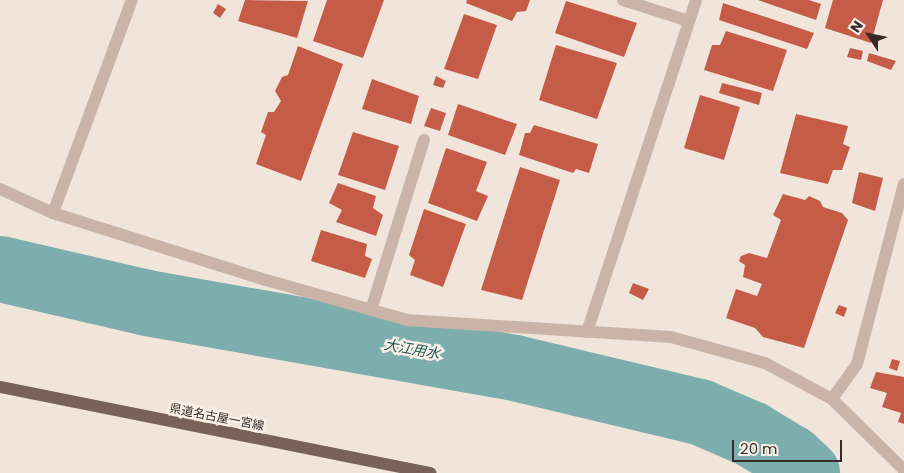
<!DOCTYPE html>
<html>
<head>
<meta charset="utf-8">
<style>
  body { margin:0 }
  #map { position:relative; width:904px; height:473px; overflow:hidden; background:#f1e5db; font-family:Poppins,"Noto Sans JP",sans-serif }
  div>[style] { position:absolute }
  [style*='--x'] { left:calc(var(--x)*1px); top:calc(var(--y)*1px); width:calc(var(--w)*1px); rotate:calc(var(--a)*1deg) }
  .river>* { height:66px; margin:-33px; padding:0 33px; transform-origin:33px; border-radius:33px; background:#7baeac }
  .building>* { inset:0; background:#c45c47 }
  .minor>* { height:12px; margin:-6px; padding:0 6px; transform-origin:6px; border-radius:6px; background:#c9b4a7 }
  .major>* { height:12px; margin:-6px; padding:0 6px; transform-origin:6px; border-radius:6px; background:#786159 }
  span { translate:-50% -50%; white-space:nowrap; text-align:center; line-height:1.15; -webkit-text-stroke:5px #f9f0e8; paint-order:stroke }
  .street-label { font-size:12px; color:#362b28 }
  .water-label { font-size:14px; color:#1e5756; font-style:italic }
  .north { position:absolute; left:844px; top:10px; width:50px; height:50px; -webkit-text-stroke:4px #f9f0e8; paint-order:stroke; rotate:304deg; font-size:14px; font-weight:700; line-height:20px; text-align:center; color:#362b28 }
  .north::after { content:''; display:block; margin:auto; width:18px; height:22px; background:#362b28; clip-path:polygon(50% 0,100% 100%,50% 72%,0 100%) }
  .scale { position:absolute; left:732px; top:440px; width:110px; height:22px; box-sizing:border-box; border:2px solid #362b28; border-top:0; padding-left:6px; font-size:15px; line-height:18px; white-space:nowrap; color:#362b28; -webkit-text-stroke:4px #f9f0e8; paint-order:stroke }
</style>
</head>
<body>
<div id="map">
  <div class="river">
    <div style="--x:0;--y:269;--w:151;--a:13"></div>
    <div style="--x:147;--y:303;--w:374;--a:10"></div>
    <div style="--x:515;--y:368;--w:190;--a:13.4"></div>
    <div style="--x:700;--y:412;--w:56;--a:23.3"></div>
    <div style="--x:751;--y:434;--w:47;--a:31"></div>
    <div style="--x:791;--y:458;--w:22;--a:43"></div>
  </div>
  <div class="building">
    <div style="clip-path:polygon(245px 0,308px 1px,297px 38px,238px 21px)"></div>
    <div style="clip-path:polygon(327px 0,384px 0,363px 58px,313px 41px)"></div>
    <div style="clip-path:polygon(467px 0,530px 0,526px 11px,517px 12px,512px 21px,466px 3px)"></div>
    <div style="clip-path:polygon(758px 0,809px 0,821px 4px,816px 20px)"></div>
    <div style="clip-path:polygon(833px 0,883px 0,871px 43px,825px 28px)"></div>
    <div style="clip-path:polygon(566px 1px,637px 23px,624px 57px,555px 33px)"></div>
    <div style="clip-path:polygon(723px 3px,814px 33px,807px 49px,719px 20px)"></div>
    <div style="clip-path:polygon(218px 4px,226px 9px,220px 18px,213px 13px)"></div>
    <div style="clip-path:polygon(464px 14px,497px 25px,478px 79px,444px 69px)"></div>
    <div style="clip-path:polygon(726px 31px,787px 50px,773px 91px,704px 70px,712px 45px,720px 45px)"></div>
    <div style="clip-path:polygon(556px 45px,617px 63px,597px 119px,539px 100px)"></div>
    <div style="clip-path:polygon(298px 46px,343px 64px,301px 181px,256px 164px,266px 135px,261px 132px,268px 112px,274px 112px,281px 101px,275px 91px,282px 77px,288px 75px)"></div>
    <div style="clip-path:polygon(850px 48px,863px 51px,861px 60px,847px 57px)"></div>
    <div style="clip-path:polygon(869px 53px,896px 61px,891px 70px,867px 61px)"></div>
    <div style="clip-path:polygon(436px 76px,446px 81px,443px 88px,433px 85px)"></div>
    <div style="clip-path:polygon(372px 79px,419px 96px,411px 124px,362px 109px)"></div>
    <div style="clip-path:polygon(722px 83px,762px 93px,759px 105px,719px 93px)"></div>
    <div style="clip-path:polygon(700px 95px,740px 107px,724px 160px,684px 148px)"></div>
    <div style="clip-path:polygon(458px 104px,517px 124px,505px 155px,448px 135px)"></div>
    <div style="clip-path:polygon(431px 108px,446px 113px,440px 131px,424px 126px)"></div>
    <div style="clip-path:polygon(796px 114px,848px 126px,843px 144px,850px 147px,842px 170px,833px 170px,828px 184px,780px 173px)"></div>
    <div style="clip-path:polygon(534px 125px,598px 144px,589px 173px,576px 169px,573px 173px,519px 155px,525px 133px,530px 133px)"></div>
    <div style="clip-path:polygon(353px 132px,399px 146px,385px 190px,338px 175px)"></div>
    <div style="clip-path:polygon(446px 148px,487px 162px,476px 191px,488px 196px,477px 221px,428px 203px)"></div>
    <div style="clip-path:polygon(520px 167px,560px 180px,522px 300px,481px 290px)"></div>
    <div style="clip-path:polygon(859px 172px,883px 178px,875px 211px,852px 203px)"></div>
    <div style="clip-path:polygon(338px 183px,376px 196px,373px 208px,383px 215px,376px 236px,336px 222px,342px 210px,329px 203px)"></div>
    <div style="clip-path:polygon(783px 194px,805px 200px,809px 196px,820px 201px,823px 207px,842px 213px,848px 220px,804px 348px,763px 337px,755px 328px,726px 318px,736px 289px,757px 296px,762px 284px,743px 277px,745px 265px,739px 261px,741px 256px,749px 253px,767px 258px,781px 220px,773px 215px)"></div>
    <div style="clip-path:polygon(424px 209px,466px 224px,443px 287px,410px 275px,415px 260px,409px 255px)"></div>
    <div style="clip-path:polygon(321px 230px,367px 244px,365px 256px,372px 259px,365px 278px,311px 261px)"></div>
    <div style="clip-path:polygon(633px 283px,649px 289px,643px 300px,629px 293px)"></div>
    <div style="clip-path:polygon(839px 305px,847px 308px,844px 317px,835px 313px)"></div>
    <div style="clip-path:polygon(892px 359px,900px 361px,897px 371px,889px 368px)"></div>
    <div style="clip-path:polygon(876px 372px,904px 377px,904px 424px,898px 422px,901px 413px,882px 407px,887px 393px,870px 388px)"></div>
  </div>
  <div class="minor">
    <div style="--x:623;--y:0;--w:69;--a:17.7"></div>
    <div style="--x:0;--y:189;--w:58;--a:24.4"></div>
    <div style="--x:53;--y:213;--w:223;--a:17.5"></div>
    <div style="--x:266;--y:280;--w:147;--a:15.8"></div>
    <div style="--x:407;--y:320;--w:265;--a:3.7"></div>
    <div style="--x:671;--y:337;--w:98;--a:15.5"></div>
    <div style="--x:765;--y:363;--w:76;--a:28.2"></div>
    <div style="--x:832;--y:399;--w:101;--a:44.6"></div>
    <div style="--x:53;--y:213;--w:227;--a:-69.7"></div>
    <div style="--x:371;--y:310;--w:178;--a:-72.7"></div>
    <div style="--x:587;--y:332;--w:349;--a:-71.8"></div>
    <div style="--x:832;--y:399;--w:43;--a:-54.5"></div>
    <div style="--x:857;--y:364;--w:186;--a:-75.4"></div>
  </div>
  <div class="major">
    <div style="--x:0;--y:387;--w:439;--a:11.3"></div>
  </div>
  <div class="street-label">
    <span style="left:217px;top:417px;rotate:11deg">県道名古屋一宮線</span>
  </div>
  <div class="water-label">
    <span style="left:412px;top:349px;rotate:10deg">大江用水</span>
  </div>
  <div class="north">N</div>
  <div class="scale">20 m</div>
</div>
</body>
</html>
